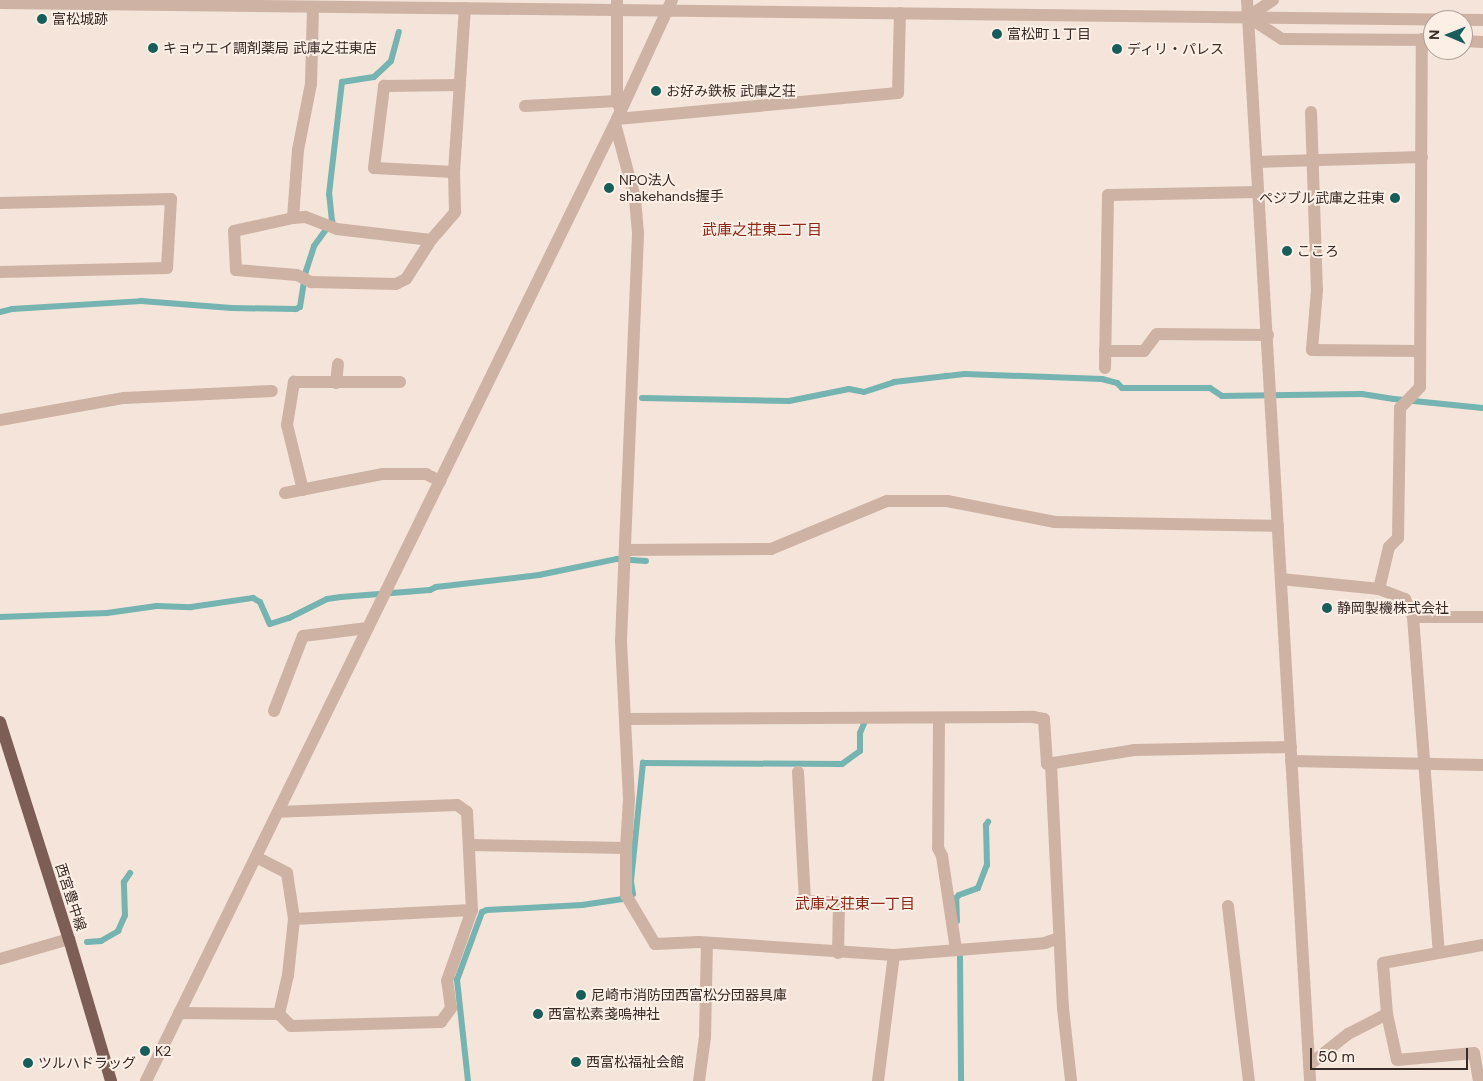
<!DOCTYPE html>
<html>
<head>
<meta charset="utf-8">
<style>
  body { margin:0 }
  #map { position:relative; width:1483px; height:1081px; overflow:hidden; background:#f4e4d9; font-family:"DM Sans","Noto Sans JP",sans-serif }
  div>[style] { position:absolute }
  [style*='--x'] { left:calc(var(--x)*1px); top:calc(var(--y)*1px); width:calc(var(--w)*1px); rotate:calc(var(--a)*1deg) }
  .stream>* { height:6px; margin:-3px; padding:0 3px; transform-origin:3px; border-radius:3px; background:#75b4b0 }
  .minor>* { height:12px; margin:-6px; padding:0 6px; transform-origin:6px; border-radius:6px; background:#ceb2a4 }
  .major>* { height:12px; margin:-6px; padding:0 6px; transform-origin:6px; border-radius:6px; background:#7c5e56 }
  .dots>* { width:14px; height:14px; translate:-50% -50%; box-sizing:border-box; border:2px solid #fbefe6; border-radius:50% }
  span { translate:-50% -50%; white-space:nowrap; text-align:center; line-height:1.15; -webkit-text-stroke:4px #fbefe6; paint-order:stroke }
  .poi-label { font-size:14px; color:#382a26 }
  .left { translate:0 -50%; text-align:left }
  .right { translate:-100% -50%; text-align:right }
  .street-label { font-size:14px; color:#382a26 }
  .neighbourhood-label { font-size:15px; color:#902616 }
  .north { position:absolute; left:1423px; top:10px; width:50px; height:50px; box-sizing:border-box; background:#fbefe6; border:1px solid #ada099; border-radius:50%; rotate:271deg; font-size:14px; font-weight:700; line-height:20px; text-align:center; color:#382a26 }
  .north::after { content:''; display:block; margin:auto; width:18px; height:22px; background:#175e5b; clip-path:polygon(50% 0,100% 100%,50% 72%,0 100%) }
  .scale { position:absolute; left:1310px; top:1048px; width:158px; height:22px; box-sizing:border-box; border:2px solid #382a26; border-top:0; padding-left:6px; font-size:15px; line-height:18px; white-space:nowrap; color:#382a26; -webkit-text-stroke:4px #fbefe6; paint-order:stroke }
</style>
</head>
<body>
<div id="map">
  <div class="stream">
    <div style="--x:0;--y:312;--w:12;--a:-14"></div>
    <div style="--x:12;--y:309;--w:129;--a:-3.5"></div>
    <div style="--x:141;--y:301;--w:91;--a:4.4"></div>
    <div style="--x:232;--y:308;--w:64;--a:0.9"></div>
    <div style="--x:296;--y:309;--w:4;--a:-27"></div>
    <div style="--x:300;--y:307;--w:36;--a:-81"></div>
    <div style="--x:306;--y:271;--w:26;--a:-72"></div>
    <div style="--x:314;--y:246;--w:31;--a:-54"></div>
    <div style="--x:332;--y:221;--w:27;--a:-96"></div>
    <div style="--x:329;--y:194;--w:113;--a:-83.4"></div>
    <div style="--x:342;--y:82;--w:32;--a:-9"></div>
    <div style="--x:374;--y:77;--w:23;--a:-43"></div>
    <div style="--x:391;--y:61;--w:30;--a:-75"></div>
    <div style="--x:642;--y:398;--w:147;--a:1.2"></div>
    <div style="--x:789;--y:401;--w:61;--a:-11.3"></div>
    <div style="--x:849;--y:389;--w:15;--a:11"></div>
    <div style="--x:864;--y:392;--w:32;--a:-18"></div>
    <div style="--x:894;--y:382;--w:71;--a:-6.4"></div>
    <div style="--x:965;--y:374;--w:137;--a:2.1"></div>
    <div style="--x:1102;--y:379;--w:16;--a:15"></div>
    <div style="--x:1117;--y:383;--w:7;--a:45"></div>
    <div style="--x:1122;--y:388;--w:88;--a:0"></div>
    <div style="--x:1210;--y:388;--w:14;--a:34"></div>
    <div style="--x:1222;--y:396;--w:140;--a:-0.8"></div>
    <div style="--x:1362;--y:394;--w:32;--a:9"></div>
    <div style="--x:1394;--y:399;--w:89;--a:5.8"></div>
    <div style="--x:0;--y:617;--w:107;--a:-2.1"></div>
    <div style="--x:107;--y:613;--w:50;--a:-8"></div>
    <div style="--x:157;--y:606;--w:34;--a:2"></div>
    <div style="--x:191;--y:607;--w:63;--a:-8.3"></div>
    <div style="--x:253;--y:598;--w:8;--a:30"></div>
    <div style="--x:260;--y:602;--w:24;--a:66"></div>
    <div style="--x:270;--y:624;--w:20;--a:-18"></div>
    <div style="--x:289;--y:618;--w:42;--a:-26.6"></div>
    <div style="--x:327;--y:599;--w:14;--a:-8"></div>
    <div style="--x:341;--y:597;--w:89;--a:-4.5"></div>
    <div style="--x:430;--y:590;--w:7;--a:-27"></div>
    <div style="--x:436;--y:587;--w:104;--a:-6.6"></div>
    <div style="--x:539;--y:575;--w:80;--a:-11.6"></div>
    <div style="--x:617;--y:559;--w:29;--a:4"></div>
    <div style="--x:957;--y:921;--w:23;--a:-92"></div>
    <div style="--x:956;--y:898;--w:4;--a:-45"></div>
    <div style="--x:959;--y:895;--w:20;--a:-20"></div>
    <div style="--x:978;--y:888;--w:25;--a:-69"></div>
    <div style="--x:987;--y:865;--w:40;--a:-91.4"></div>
    <div style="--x:986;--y:825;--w:4;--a:-56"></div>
    <div style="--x:87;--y:942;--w:14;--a:-4"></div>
    <div style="--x:101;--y:941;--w:20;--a:-30"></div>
    <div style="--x:118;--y:931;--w:17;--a:-66"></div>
    <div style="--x:125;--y:915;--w:33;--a:-92"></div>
    <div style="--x:124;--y:882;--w:11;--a:-56"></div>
    <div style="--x:960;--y:957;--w:124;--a:89.5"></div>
    <div style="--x:468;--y:1081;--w:102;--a:-96.2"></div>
    <div style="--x:457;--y:980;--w:72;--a:-69.8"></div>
    <div style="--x:482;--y:912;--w:5;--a:-22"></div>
    <div style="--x:487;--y:910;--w:95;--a:-3"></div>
    <div style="--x:582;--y:905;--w:41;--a:-8.3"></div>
    <div style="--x:623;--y:899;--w:11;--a:-27"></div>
    <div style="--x:633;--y:894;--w:13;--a:-99"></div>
    <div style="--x:631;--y:881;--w:119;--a:-84.2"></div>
    <div style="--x:643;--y:763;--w:199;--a:0.3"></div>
    <div style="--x:842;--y:764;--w:22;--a:-36"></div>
    <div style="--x:860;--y:751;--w:18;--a:-90"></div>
    <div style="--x:860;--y:733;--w:15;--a:-67"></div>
    <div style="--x:866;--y:719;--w:3;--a:0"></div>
  </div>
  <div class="minor">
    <div style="--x:617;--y:0;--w:101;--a:90"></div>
    <div style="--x:617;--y:101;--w:11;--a:68"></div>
    <div style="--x:1247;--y:0;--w:1083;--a:86.66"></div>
    <div style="--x:1273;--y:0;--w:30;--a:146"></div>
    <div style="--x:1248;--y:17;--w:40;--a:32.9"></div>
    <div style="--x:1282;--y:39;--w:151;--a:0.4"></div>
    <div style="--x:0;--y:3;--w:1483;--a:0.66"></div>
    <div style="--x:1463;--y:41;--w:20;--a:3"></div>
    <div style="--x:525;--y:106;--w:92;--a:-3.1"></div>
    <div style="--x:1311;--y:112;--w:178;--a:88.1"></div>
    <div style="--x:1317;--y:290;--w:60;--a:94.8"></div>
    <div style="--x:1312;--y:350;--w:108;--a:0.5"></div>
    <div style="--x:617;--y:119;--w:282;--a:-5.3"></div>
    <div style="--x:898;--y:93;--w:80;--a:-88.6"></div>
    <div style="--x:1257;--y:162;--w:165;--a:-1.7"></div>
    <div style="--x:454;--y:172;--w:80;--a:-177.1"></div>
    <div style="--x:374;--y:168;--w:83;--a:-83"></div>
    <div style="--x:384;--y:86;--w:76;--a:-0.8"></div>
    <div style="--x:0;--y:203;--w:171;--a:-1.3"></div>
    <div style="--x:171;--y:199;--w:69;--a:93.3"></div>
    <div style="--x:167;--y:268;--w:167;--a:178.6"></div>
    <div style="--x:293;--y:218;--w:68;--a:-85.8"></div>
    <div style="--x:298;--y:150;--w:67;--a:-78.9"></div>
    <div style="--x:311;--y:84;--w:77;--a:-88.5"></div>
    <div style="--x:431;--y:240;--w:95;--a:-173.3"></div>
    <div style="--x:337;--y:229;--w:34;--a:-159"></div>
    <div style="--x:305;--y:217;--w:12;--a:175"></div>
    <div style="--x:293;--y:218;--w:60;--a:167.6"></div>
    <div style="--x:234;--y:231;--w:39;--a:87"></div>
    <div style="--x:236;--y:270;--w:61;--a:4.7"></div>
    <div style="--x:297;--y:275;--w:16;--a:27"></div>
    <div style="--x:311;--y:282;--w:85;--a:1.3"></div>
    <div style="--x:396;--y:284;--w:11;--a:-27"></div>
    <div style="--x:406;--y:279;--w:46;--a:-57.3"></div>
    <div style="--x:431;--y:240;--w:37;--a:-49"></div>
    <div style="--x:455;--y:212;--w:40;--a:-91.4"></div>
    <div style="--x:454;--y:172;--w:164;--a:-86.2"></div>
    <div style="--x:1105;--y:351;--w:39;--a:0"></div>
    <div style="--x:1144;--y:351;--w:21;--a:-53"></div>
    <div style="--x:1157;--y:334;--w:111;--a:0.5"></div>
    <div style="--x:1105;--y:368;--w:173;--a:-89"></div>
    <div style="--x:1108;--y:195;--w:150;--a:-1.1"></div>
    <div style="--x:336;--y:383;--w:19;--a:-84"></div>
    <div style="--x:0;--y:420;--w:126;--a:-10.1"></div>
    <div style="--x:124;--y:398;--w:148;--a:-2.7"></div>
    <div style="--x:303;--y:490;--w:67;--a:-103.8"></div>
    <div style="--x:287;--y:425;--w:44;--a:-80.8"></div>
    <div style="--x:294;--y:382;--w:106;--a:0"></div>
    <div style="--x:285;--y:493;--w:100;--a:-11"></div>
    <div style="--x:383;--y:474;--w:43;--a:0"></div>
    <div style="--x:426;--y:474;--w:16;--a:27"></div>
    <div style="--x:625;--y:550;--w:146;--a:-0.4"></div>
    <div style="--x:771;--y:549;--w:126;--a:-22.5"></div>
    <div style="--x:887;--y:501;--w:60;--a:0"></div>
    <div style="--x:947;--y:501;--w:110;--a:11"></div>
    <div style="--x:1055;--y:522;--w:223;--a:1"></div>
    <div style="--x:1281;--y:579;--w:99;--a:5.8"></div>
    <div style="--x:1379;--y:589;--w:28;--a:21"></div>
    <div style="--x:1405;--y:599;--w:20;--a:66"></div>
    <div style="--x:1413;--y:617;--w:336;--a:85.6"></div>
    <div style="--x:1379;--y:589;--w:43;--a:-76.6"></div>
    <div style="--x:1389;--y:547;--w:13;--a:-45"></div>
    <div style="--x:1398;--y:538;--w:130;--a:-89.1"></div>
    <div style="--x:1400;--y:408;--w:29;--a:-46"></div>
    <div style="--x:1420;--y:387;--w:348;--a:-89.7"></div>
    <div style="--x:1413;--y:617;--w:70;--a:0"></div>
    <div style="--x:274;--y:711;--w:80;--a:-68.9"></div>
    <div style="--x:303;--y:636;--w:65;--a:-7"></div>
    <div style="--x:939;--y:718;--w:130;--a:90.4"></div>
    <div style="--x:938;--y:848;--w:9;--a:63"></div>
    <div style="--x:942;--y:856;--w:95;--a:81.5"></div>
    <div style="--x:627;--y:719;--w:406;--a:-0.3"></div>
    <div style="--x:1033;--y:717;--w:11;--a:10"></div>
    <div style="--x:1044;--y:719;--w:45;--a:86.2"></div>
    <div style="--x:1047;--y:764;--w:88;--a:-9.1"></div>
    <div style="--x:1134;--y:750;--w:157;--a:-1.1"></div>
    <div style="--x:1291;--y:761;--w:192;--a:1.2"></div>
    <div style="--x:1051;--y:764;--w:244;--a:87.2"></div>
    <div style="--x:1063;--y:1008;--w:73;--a:83.7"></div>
    <div style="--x:798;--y:772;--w:129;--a:86.9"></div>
    <div style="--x:805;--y:901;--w:34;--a:3"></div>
    <div style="--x:839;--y:903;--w:50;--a:91.1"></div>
    <div style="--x:470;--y:845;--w:156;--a:1.1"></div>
    <div style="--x:626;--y:848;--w:49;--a:-86.5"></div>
    <div style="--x:629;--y:799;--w:158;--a:-92.9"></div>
    <div style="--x:621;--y:641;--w:408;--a:-87.6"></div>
    <div style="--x:638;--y:233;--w:35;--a:-95"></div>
    <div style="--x:635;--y:198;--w:77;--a:-105.1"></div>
    <div style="--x:626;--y:848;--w:47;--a:90"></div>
    <div style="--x:626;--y:895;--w:57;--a:59.4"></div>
    <div style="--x:655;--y:944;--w:44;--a:-2.6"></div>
    <div style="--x:699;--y:942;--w:195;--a:3.8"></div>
    <div style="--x:894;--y:955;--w:151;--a:-4.5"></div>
    <div style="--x:1045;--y:943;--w:15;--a:-20"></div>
    <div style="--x:256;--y:857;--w:35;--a:27"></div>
    <div style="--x:287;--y:873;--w:47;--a:81.3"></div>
    <div style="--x:294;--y:919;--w:56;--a:96.1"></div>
    <div style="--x:288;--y:975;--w:40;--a:103"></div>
    <div style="--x:279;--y:1014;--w:17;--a:45"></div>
    <div style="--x:291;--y:1026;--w:150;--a:-1.5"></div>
    <div style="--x:441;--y:1022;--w:17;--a:-54"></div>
    <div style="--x:451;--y:1008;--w:27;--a:-98"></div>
    <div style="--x:447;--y:981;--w:75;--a:-70.6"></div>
    <div style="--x:472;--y:910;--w:98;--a:-92.9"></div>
    <div style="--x:467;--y:812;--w:12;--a:-145"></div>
    <div style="--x:457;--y:805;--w:179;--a:177.8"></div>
    <div style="--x:1228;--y:906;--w:176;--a:83.2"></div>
    <div style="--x:294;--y:919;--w:178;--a:-2.9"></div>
    <div style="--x:0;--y:959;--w:72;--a:-16.2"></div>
    <div style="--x:179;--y:1013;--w:100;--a:0.6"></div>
    <div style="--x:1309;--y:1065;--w:50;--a:-38.5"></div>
    <div style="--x:1348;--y:1034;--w:44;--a:-27.1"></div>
    <div style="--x:146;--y:1081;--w:1071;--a:-63.91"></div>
    <div style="--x:617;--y:119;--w:131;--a:-65.2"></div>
    <div style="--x:699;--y:1081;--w:44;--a:-82.2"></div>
    <div style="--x:705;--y:1037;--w:94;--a:-88.8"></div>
    <div style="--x:878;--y:1081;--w:127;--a:-82.8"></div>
    <div style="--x:1479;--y:1081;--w:28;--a:-100"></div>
    <div style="--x:1474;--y:1053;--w:77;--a:174.8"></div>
    <div style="--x:1397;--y:1060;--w:47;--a:-102.3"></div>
    <div style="--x:1387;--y:1014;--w:51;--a:-94.5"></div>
    <div style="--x:1383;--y:963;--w:102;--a:-10.2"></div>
  </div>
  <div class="major">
    <div style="--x:0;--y:722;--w:228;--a:72.4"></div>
    <div style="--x:69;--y:939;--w:148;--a:73.5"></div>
  </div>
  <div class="dots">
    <div style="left:42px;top:19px;background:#175e5b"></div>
    <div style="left:997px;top:34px;background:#175e5b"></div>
    <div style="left:153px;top:48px;background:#175e5b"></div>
    <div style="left:1117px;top:49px;background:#175e5b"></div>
    <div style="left:656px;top:91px;background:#175e5b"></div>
    <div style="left:609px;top:188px;background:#175e5b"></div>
    <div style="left:1395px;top:198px;background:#175e5b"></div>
    <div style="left:1287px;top:251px;background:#175e5b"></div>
    <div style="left:1327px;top:608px;background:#175e5b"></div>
    <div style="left:581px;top:995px;background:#175e5b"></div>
    <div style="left:538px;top:1014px;background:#175e5b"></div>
    <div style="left:145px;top:1051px;background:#175e5b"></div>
    <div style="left:576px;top:1062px;background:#175e5b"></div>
    <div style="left:28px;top:1063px;background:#175e5b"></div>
  </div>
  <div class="poi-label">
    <span class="left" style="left:52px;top:19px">富松城跡</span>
    <span class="left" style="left:1007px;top:34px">富松町１丁目</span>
    <span class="left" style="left:163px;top:48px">キョウエイ調剤薬局 武庫之荘東店</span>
    <span class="left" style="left:1127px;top:49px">ディリ・パレス</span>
    <span class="left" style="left:666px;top:91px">お好み鉄板 武庫之荘</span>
    <span class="left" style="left:619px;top:188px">NPO法人<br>shakehands握手</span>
    <span class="right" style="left:1385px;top:198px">ペジブル武庫之荘東</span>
    <span class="left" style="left:1297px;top:251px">こころ</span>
    <span class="left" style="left:1337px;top:608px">静岡製機株式会社</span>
    <span class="left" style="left:591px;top:995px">尼崎市消防団西富松分団器具庫</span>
    <span class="left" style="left:548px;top:1014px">西富松素戔嗚神社</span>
    <span class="left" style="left:155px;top:1051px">K2</span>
    <span class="left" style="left:586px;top:1062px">西富松福祉会館</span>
    <span class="left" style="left:38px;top:1063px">ツルハドラッグ</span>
  </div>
  <div class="street-label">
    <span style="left:71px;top:897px;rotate:72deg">西宮豊中線</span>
  </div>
  <div class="neighbourhood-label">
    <span style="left:762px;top:231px">武庫之荘東二丁目</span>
    <span style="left:855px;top:905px">武庫之荘東一丁目</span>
  </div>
  <div class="north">N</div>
  <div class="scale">50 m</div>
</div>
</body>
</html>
